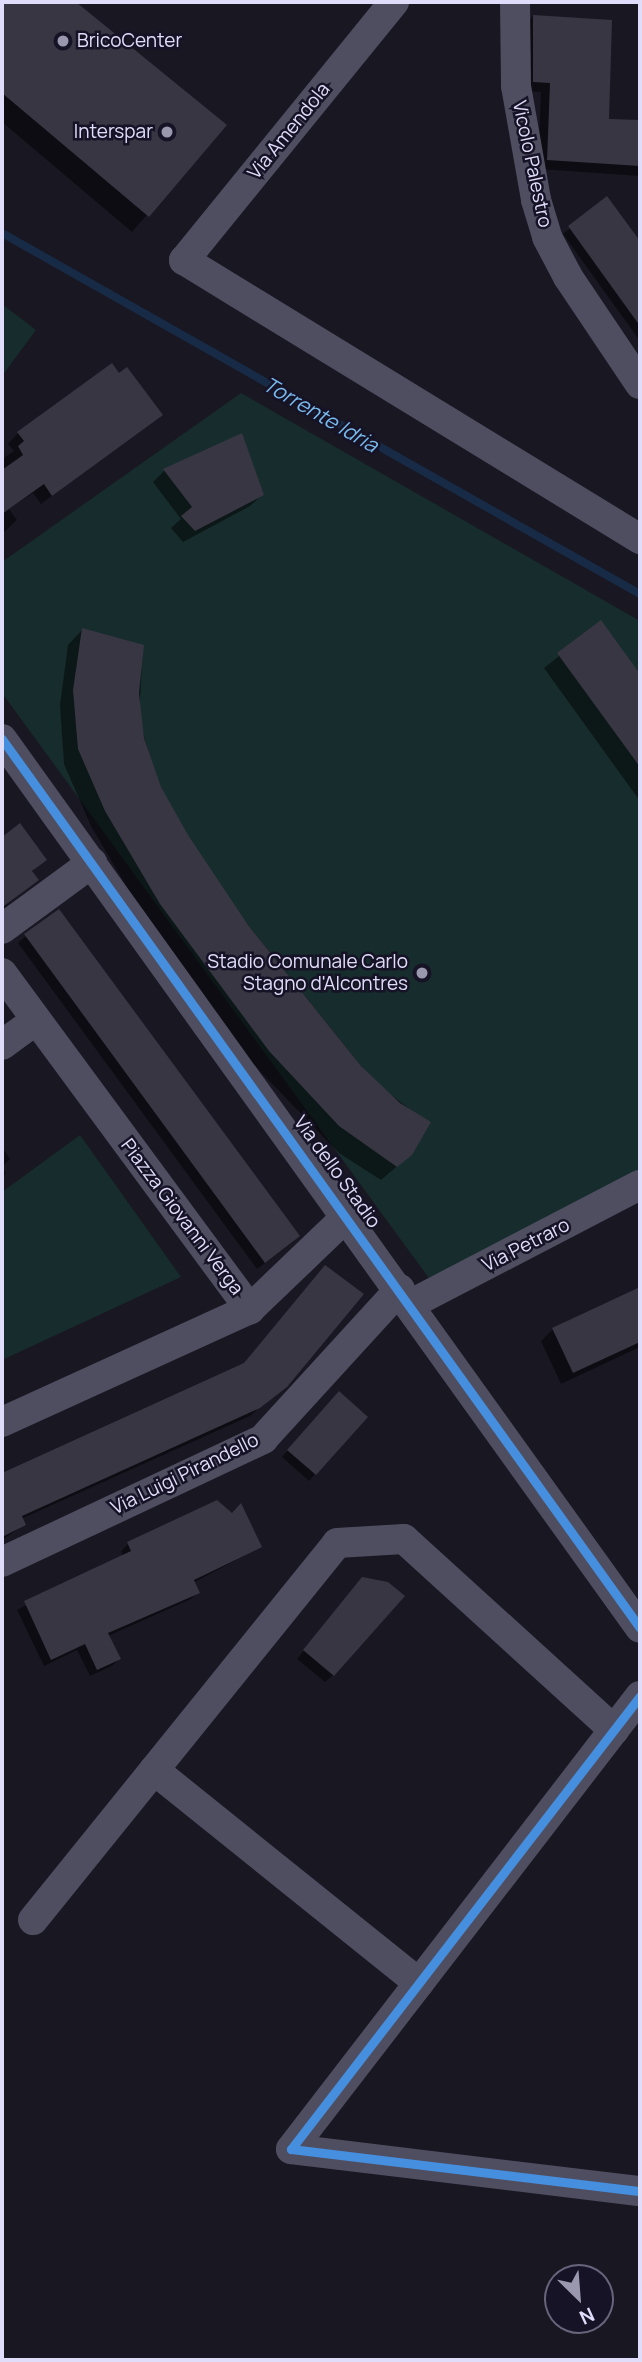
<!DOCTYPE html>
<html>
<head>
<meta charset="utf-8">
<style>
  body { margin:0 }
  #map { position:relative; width:642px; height:2362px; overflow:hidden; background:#191722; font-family:Manrope,sans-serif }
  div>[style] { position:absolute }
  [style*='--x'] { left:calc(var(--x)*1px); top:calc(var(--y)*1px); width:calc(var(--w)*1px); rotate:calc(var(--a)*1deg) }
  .green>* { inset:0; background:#172c2c }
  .shadow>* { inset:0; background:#0007 }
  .stream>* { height:8px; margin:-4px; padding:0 4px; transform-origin:4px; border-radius:4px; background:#182b46 }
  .building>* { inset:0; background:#383643 }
  .minor>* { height:30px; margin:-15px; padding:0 15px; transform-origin:15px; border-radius:15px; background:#4f4e61 }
  .cycleway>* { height:9px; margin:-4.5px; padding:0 4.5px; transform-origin:4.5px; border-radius:4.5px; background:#468fdf }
  .dots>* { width:19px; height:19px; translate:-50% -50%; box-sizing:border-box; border:4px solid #161326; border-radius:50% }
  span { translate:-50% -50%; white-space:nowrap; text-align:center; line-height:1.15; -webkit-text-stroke:5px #161326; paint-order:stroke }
  .poi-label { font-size:19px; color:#e0ddfa }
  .left { translate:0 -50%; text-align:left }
  .right { translate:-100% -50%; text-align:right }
  .street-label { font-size:19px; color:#e0ddfa }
  .water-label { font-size:21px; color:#79baed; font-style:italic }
  .frame { position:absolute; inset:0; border:4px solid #e0ddfa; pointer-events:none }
  .north { position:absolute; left:544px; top:2264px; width:70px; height:70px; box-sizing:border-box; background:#161326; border:2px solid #67647b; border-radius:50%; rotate:155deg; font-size:19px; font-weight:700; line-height:28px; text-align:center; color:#e0ddfa }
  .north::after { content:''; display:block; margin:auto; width:24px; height:32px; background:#9a98ae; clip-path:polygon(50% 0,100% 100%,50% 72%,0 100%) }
</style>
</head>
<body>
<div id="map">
  <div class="green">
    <div style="clip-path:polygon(2px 304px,36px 330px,2px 376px)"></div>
    <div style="clip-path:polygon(241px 393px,640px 621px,640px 1171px,431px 1281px,2px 693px,2px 562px)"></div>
    <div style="clip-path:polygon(80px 1135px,181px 1277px,2px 1360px,2px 1192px)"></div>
  </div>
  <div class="shadow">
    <div style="clip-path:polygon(2px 2px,73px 2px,224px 125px,132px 232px,2px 122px)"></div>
    <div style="clip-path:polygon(533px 16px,608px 120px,619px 121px,640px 149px,640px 176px,538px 169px,541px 92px,525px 91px,524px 26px)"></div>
    <div style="clip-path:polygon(607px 199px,640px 244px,640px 341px,563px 234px)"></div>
    <div style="clip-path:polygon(160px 415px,41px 504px,33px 493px,9px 509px,17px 520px,2px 534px,2px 459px,14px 451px,8px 444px,18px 433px)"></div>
    <div style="clip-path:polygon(164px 471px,262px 495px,250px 506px,183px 542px,171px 528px,181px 519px,153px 482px)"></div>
    <div style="clip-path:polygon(601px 623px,640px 677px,640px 801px,544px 668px)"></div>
    <div style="clip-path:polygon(82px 630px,143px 647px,139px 719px,159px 788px,217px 886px,373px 1081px,428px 1123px,411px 1154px,381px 1180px,339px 1153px,254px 1065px,135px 901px,91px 826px,64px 764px,60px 705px,68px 645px)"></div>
    <div style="clip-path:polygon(19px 826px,44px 860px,31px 873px,36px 880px,2px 909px,2px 839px)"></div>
    <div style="clip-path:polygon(26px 936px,298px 1236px,290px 1244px,257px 1269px,18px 943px)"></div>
    <div style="clip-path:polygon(2px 1147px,10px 1159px,2px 1167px,6px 1173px,2px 1177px)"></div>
    <div style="clip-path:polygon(640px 1289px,640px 1347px,561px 1384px,541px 1341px,553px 1329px)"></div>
    <div style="clip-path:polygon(242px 1366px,295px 1374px,250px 1416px,21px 1519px,24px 1525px,2px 1540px,2px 1475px)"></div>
    <div style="clip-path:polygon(332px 1400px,315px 1474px,309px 1481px,282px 1457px)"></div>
    <div style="clip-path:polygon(128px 1544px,260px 1547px,193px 1583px,198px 1592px,191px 1599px,108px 1636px,119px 1659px,112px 1666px,90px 1676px,77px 1650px,44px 1666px,17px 1610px,123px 1556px,121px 1551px)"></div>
    <div style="clip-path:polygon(354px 1588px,333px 1675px,325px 1682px,297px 1659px)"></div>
  </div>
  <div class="stream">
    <div style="--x:2;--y:233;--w:733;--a:29.5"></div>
  </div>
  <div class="building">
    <div style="clip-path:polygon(2px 2px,76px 2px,227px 125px,149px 217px,2px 93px)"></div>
    <div style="clip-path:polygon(533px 15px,612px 20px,609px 119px,640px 120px,640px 166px,547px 160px,550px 83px,533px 82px)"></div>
    <div style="clip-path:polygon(607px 196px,640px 241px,640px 326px,568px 226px)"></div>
    <div style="clip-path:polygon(112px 363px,119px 373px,127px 367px,163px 415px,52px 496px,44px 484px,2px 514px,2px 470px,23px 455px,18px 446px,24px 441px,17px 432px)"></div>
    <div style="clip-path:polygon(242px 433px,264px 495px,195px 531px,181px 516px,192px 507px,163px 469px)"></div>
    <div style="clip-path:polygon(601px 620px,640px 674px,640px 767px,557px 653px)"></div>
    <div style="clip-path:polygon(82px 628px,144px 645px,139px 693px,144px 738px,161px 787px,188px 835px,248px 925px,361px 1066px,400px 1103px,431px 1122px,412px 1155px,397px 1167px,339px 1126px,269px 1051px,160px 904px,105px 811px,78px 749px,73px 690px)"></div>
    <div style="clip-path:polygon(20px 823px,47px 860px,32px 871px,39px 880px,4px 906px,2px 837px)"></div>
    <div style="clip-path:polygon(59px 909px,300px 1236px,265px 1263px,24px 934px)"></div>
    <div style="clip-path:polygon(325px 1265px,364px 1294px,287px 1387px,260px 1408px,22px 1516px,26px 1525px,2px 1537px,2px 1473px,244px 1363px)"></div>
    <div style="clip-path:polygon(640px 1287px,640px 1342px,573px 1373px,552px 1328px)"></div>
    <div style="clip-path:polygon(339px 1391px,368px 1417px,316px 1475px,287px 1450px)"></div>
    <div style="clip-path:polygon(217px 1500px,232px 1513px,241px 1503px,262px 1547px,194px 1580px,200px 1593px,108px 1633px,121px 1659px,97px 1670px,85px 1644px,51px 1660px,24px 1601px,131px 1551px,127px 1542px)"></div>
    <div style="clip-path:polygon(362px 1577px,388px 1582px,405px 1596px,334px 1676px,303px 1650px)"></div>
  </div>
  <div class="minor">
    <div style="--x:394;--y:2;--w:333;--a:129.1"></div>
    <div style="--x:184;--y:260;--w:535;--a:31.46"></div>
    <div style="--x:515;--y:2;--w:84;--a:89.3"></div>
    <div style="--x:516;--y:86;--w:116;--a:80"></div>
    <div style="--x:536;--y:200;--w:39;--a:73"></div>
    <div style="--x:547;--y:237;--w:45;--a:62.3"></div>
    <div style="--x:568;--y:277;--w:129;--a:56.1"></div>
    <div style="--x:2;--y:739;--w:1094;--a:54.33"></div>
    <div style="--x:2;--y:929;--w:112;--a:-36.3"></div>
    <div style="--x:2;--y:973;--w:418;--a:53.6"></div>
    <div style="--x:250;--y:1309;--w:273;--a:155.5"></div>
    <div style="--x:2;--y:1045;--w:42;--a:-36.3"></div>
    <div style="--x:411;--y:1304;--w:258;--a:-27.5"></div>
    <div style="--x:250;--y:1309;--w:134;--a:-43.8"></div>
    <div style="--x:2;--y:1562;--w:289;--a:-25.2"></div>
    <div style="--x:263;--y:1439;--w:203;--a:-47.6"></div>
    <div style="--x:640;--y:1696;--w:572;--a:127.61"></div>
    <div style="--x:291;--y:2149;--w:352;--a:6.9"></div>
    <div style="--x:154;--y:1770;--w:340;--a:38.8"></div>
    <div style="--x:33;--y:1920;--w:484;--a:-51.1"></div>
    <div style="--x:337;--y:1543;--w:67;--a:-3.4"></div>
    <div style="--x:404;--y:1539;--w:284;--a:42.3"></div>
  </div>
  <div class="cycleway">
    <div style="--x:2;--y:739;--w:1094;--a:54.33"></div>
    <div style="--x:640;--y:1696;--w:572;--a:127.61"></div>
    <div style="--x:291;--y:2149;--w:352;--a:6.9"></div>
  </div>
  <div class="dots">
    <div style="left:63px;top:41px;background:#9a98ae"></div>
    <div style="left:167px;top:132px;background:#9a98ae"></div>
    <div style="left:422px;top:973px;background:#9a98ae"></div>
  </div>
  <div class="poi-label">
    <span class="left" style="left:77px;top:41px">BricoCenter</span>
    <span class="right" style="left:153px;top:132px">Interspar</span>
    <span class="right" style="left:408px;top:973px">Stadio Comunale Carlo<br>Stagno d'Alcontres</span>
  </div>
  <div class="street-label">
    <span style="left:289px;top:131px;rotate:-51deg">Via Amendola</span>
    <span style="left:532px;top:164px;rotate:78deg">Vicolo Palestro</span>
    <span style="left:337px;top:1172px;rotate:54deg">Via dello Stadio</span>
    <span style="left:182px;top:1217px;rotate:53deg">Piazza Giovanni Verga</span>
    <span style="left:526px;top:1245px;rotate:-27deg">Via Petraro</span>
    <span style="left:185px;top:1474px;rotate:-26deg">Via Luigi Pirandello</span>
  </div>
  <div class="water-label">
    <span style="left:321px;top:414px;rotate:30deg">Torrente Idria</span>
  </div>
  <div class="frame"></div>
  <div class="north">N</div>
</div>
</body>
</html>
